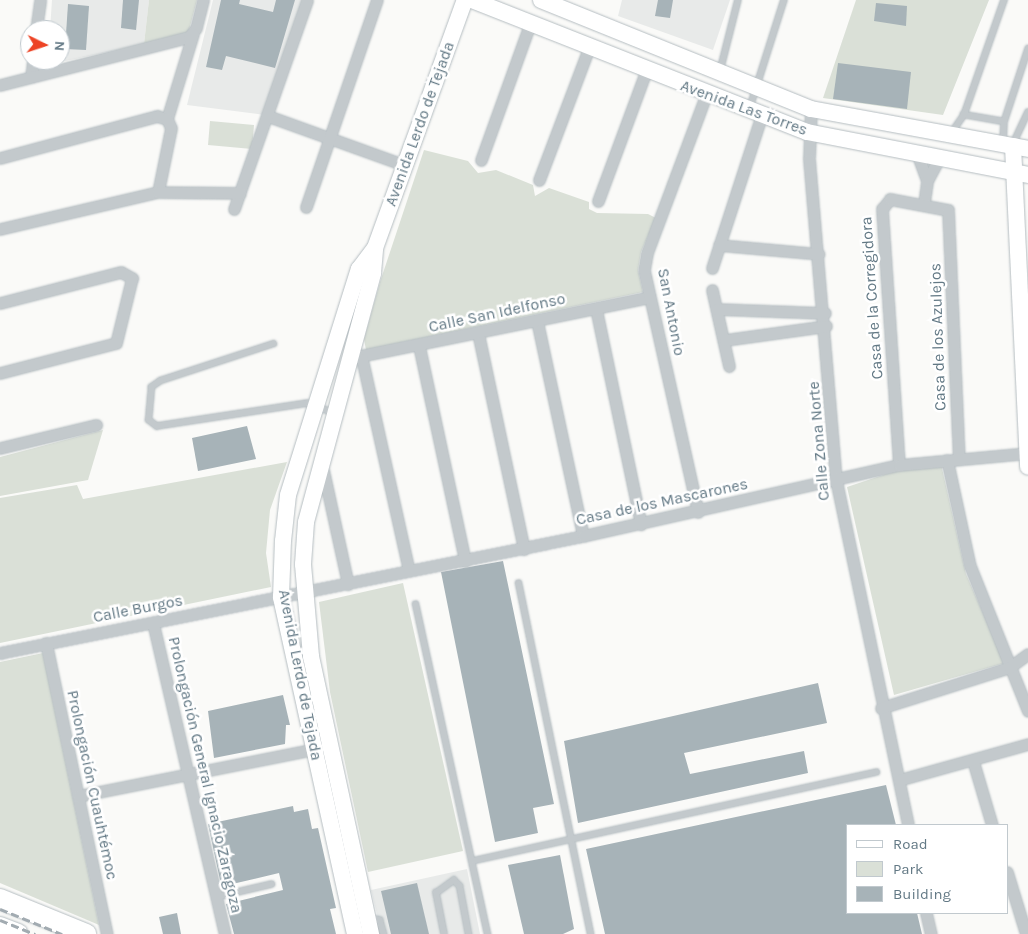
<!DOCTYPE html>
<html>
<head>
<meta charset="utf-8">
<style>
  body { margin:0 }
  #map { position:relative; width:1028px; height:934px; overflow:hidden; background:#fafaf8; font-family:Karla,sans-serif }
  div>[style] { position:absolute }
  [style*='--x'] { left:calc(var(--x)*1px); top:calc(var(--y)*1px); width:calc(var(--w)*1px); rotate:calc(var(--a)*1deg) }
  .built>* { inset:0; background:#e8eae9 }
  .green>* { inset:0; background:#dae0d7 }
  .building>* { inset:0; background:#a7b3b8 }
  .roads { filter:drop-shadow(0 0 1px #b5bdc1) drop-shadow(0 0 1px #b5bdc1) }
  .lane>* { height:5.5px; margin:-2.75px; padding:0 2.75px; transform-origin:2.75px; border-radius:2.75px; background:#c3c9cc }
  .street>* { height:11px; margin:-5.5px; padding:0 5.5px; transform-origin:5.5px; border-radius:5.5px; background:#c3c9cc }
  .secondary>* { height:16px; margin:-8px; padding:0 8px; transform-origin:8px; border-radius:8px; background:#fff }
  .highway>* { height:20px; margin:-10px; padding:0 10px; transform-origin:10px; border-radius:10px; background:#fff }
  .rail>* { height:3px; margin-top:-1.5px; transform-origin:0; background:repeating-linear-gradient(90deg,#a2abb1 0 8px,transparent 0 12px) }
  span { translate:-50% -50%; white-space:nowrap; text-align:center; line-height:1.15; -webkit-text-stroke:5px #fff; paint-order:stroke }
  .street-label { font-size:16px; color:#637985 }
  .legend { position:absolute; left:846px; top:824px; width:162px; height:90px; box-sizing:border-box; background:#fff; border:1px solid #c1c9ce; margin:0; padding:6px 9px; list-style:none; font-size:15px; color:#637985 }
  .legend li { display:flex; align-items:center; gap:10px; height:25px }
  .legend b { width:25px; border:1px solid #c1c9ce }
  .north { position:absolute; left:20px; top:20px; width:50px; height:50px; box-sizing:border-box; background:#fff; border:1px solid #c1c9ce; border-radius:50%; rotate:94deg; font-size:14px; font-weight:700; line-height:20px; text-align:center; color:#637985 }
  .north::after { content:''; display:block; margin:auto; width:18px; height:22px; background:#ed4425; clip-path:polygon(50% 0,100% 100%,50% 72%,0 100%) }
</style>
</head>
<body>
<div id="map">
  <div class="built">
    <div style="clip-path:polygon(52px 0,149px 0,144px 44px,47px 65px,47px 60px,60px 60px,60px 30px,50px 30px)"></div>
    <div style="clip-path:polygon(213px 0,303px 0,265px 115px,187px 105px)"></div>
    <div style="clip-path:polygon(622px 0,730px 0,713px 50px,618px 16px)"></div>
    <div style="clip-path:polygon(467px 869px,480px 934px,382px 934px,371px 890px)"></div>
  </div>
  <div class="green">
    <div style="clip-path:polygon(149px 0,197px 0,188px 34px,144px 44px)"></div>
    <div style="clip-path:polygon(856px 0,989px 0,943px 115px,823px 98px)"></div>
    <div style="clip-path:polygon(210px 121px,254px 125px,252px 149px,208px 145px)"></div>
    <div style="clip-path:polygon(424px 150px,468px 161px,478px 173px,496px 170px,533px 185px,535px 196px,549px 188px,589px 202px,589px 209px,597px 213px,648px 214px,656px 218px,641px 252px,638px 270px,643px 292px,366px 350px,364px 339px,380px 282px)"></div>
    <div style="clip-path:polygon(103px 430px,88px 480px,0 496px,0 457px)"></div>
    <div style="clip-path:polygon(287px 462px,270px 510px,266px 553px,271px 587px,0 643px,0 498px,77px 485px,83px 499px)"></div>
    <div style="clip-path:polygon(941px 464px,966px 574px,1005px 663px,894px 695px,847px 487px,901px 469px)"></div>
    <div style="clip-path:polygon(403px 583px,463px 851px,368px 872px,330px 692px,319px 602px)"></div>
    <div style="clip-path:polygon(43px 653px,99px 925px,0 883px,0 662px)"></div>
  </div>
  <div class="building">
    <div style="clip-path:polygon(123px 0,139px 0,136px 30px,121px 28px)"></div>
    <div style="clip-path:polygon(221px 0,240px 0,239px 4px,273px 12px,276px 0,295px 0,275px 68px,226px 56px,222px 70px,206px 67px)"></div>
    <div style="clip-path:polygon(658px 0,673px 0,670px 18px,655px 16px)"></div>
    <div style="clip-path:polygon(876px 3px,907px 6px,906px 26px,874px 21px)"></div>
    <div style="clip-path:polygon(68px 4px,89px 6px,86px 50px,65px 49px)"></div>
    <div style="clip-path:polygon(838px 63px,911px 72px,907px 109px,833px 99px)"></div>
    <div style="clip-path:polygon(247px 426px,256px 459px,198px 471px,192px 438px)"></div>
    <div style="clip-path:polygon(503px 561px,554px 804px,533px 808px,538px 833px,495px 842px,441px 572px)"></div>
    <div style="clip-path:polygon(818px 683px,827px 723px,684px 753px,690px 774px,804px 751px,808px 773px,578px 823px,564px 741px)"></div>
    <div style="clip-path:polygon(283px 695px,290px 725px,286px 725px,285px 744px,214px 758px,208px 711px)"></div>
    <div style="clip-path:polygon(886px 785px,896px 825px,847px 825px,847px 913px,917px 913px,922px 934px,605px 934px,586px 849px)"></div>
    <div style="clip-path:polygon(293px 806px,294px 812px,308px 809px,312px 829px,318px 828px,336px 908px,330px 909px,336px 934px,234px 934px,226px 904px,283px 890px,279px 873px,228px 885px,220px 880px,208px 824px)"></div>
    <div style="clip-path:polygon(560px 855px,574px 929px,563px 934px,524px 934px,508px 865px)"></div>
    <div style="clip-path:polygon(417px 883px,429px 934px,391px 934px,381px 891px)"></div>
    <div style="clip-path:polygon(177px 913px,181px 934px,163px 934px,159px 917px)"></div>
  </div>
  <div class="roads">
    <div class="lane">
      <div style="--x:720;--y:71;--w:73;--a:-75.8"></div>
      <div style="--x:750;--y:107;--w:112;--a:-72.4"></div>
      <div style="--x:1004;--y:122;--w:41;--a:-170.1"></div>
      <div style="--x:964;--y:115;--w:122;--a:-70.8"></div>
      <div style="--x:952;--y:132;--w:21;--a:-55"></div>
      <div style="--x:1003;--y:142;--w:20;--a:-87"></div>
      <div style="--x:1004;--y:122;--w:77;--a:-71.8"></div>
      <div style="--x:1013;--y:144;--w:35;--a:-65"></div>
      <div style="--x:274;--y:344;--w:119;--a:161.9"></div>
      <div style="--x:161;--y:381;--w:11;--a:146"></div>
      <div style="--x:152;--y:387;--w:33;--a:95"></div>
      <div style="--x:149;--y:420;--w:10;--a:37"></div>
      <div style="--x:157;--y:426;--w:152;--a:-8.7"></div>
      <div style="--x:307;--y:403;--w:27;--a:20"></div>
      <div style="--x:519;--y:583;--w:358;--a:78.4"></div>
      <div style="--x:416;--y:604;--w:338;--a:77.7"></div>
      <div style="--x:472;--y:861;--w:414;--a:-12.4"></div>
      <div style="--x:216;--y:897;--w:57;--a:-13.1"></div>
      <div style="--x:370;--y:918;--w:10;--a:11"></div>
      <div style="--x:380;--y:920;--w:15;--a:74"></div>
      <div style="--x:444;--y:934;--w:42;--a:-101"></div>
      <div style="--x:436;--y:893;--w:22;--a:-36"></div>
      <div style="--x:454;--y:880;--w:8;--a:45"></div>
      <div style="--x:460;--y:886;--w:49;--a:79.4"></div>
    </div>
    <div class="street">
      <div style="--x:36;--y:30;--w:30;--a:-82"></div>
      <div style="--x:31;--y:77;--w:17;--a:-83"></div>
      <div style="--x:0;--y:85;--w:195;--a:-14.3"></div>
      <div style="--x:189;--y:37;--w:11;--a:-52"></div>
      <div style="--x:196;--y:28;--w:29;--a:-76"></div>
      <div style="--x:811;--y:109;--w:50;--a:92.3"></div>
      <div style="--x:809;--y:159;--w:322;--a:85.2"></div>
      <div style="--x:836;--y:480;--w:352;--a:78.2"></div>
      <div style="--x:268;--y:116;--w:145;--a:19.8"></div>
      <div style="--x:167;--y:119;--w:89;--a:-73"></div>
      <div style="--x:918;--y:156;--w:27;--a:70"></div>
      <div style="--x:0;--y:158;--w:163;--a:-15"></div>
      <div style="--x:157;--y:116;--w:10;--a:17"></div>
      <div style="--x:481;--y:160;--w:145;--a:-70.2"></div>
      <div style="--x:539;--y:180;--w:141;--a:-69.3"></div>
      <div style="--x:158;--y:192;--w:65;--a:-78.5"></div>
      <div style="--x:171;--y:128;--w:10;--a:-114"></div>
      <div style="--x:598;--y:201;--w:139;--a:-69.7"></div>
      <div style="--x:924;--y:203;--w:22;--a:-82"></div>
      <div style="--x:927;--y:181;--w:24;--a:-62"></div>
      <div style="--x:306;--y:207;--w:219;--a:-71.1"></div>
      <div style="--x:234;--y:209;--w:221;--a:-70.7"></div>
      <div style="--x:0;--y:229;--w:162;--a:-13.2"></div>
      <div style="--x:158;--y:192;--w:82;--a:0.7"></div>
      <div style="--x:719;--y:245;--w:100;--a:5.1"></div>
      <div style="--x:712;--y:268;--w:159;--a:-72"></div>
      <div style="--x:712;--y:290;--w:78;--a:77.4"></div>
      <div style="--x:0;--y:303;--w:125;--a:-14.4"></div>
      <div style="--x:121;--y:272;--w:13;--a:29"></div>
      <div style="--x:132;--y:278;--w:67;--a:103.8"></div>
      <div style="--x:116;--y:343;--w:120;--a:165.5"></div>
      <div style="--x:596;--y:309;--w:220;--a:78.2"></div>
      <div style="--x:717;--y:309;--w:108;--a:2.1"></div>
      <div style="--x:537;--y:321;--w:220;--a:77.9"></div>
      <div style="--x:478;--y:333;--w:221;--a:78"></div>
      <div style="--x:725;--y:340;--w:102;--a:-7.9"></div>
      <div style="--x:419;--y:346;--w:220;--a:77.9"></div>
      <div style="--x:350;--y:358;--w:306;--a:-11.5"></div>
      <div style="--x:362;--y:359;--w:217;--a:77.5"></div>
      <div style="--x:0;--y:448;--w:99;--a:-13.5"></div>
      <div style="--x:947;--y:460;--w:108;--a:77.8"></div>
      <div style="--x:970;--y:566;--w:156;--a:68.2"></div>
      <div style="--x:322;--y:465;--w:122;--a:77.7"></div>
      <div style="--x:899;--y:465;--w:257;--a:-93.8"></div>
      <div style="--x:882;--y:209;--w:13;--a:-51"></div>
      <div style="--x:890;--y:199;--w:59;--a:10.7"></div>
      <div style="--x:948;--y:210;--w:249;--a:87.5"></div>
      <div style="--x:698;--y:512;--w:248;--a:-102.6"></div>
      <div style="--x:644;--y:270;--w:17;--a:-80"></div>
      <div style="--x:647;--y:253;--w:169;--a:-69.5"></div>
      <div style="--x:153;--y:623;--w:319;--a:77"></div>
      <div style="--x:46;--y:643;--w:297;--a:78.2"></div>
      <div style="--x:0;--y:653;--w:595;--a:-11.35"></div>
      <div style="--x:583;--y:536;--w:324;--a:-12.7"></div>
      <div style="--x:899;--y:465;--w:130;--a:-5.3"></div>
      <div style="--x:881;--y:708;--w:135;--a:-17.6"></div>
      <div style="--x:1010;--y:667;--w:22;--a:-36"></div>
      <div style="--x:973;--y:761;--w:67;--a:73.5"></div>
      <div style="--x:899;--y:780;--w:134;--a:-15.6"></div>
      <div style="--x:78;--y:796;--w:247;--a:-11.2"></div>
      <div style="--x:1007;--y:872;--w:65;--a:73"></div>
      <div style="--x:926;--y:913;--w:22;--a:77"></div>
    </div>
    <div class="secondary">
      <div style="--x:472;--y:0;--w:360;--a:21.5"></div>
      <div style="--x:807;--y:132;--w:225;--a:11"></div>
      <div style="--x:541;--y:0;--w:291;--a:22"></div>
      <div style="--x:811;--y:109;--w:221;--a:10.4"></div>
      <div style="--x:1013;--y:146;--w:321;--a:87.3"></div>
      <div style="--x:355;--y:934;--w:345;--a:-102.4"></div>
      <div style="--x:281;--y:597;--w:56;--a:-88"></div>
      <div style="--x:283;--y:541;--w:46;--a:-83.8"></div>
      <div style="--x:288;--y:495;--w:237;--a:-72.6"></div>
      <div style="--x:359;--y:269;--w:26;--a:-53"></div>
      <div style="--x:371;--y:934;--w:284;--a:-102.2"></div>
      <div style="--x:311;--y:656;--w:92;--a:-95"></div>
      <div style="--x:303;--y:564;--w:42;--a:-85.9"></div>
      <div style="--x:306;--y:522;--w:258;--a:-74.9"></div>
      <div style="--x:373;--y:273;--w:25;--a:-85"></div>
      <div style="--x:375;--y:248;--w:264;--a:-70.1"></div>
    </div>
    <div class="highway">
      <div style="--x:0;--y:899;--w:93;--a:22.1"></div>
      <div style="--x:0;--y:927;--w:19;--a:21"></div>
    </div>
  </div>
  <div class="rail">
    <div style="--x:0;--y:909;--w:67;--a:22"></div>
    <div style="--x:0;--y:920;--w:38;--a:22"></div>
  </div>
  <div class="street-label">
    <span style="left:744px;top:108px;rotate:20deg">Avenida Las Torres</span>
    <span style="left:420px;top:124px;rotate:-70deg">Avenida Lerdo de Tejada</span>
    <span style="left:872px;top:298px;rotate:-94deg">Casa de la Corregidora</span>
    <span style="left:671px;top:312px;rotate:79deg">San Antonio</span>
    <span style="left:497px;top:313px;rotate:-12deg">Calle San Idelfonso</span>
    <span style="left:938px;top:337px;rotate:-92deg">Casa de los Azulejos</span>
    <span style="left:819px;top:441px;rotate:-95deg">Calle Zona Norte</span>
    <span style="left:662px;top:502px;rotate:-12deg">Casa de los Mascarones</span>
    <span style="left:138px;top:609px;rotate:-11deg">Calle Burgos</span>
    <span style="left:300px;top:675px;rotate:79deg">Avenida Lerdo de Tejada</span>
    <span style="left:205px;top:775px;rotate:77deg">Prolongación General Ignacio Zaragoza</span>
    <span style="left:92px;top:785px;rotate:78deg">Prolongación Cuauhtémoc</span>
  </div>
  <ul class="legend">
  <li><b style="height:6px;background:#fff"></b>Road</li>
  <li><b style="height:14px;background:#dae0d7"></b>Park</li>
  <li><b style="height:14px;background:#a7b3b8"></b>Building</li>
  </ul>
  <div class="north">N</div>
</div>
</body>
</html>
